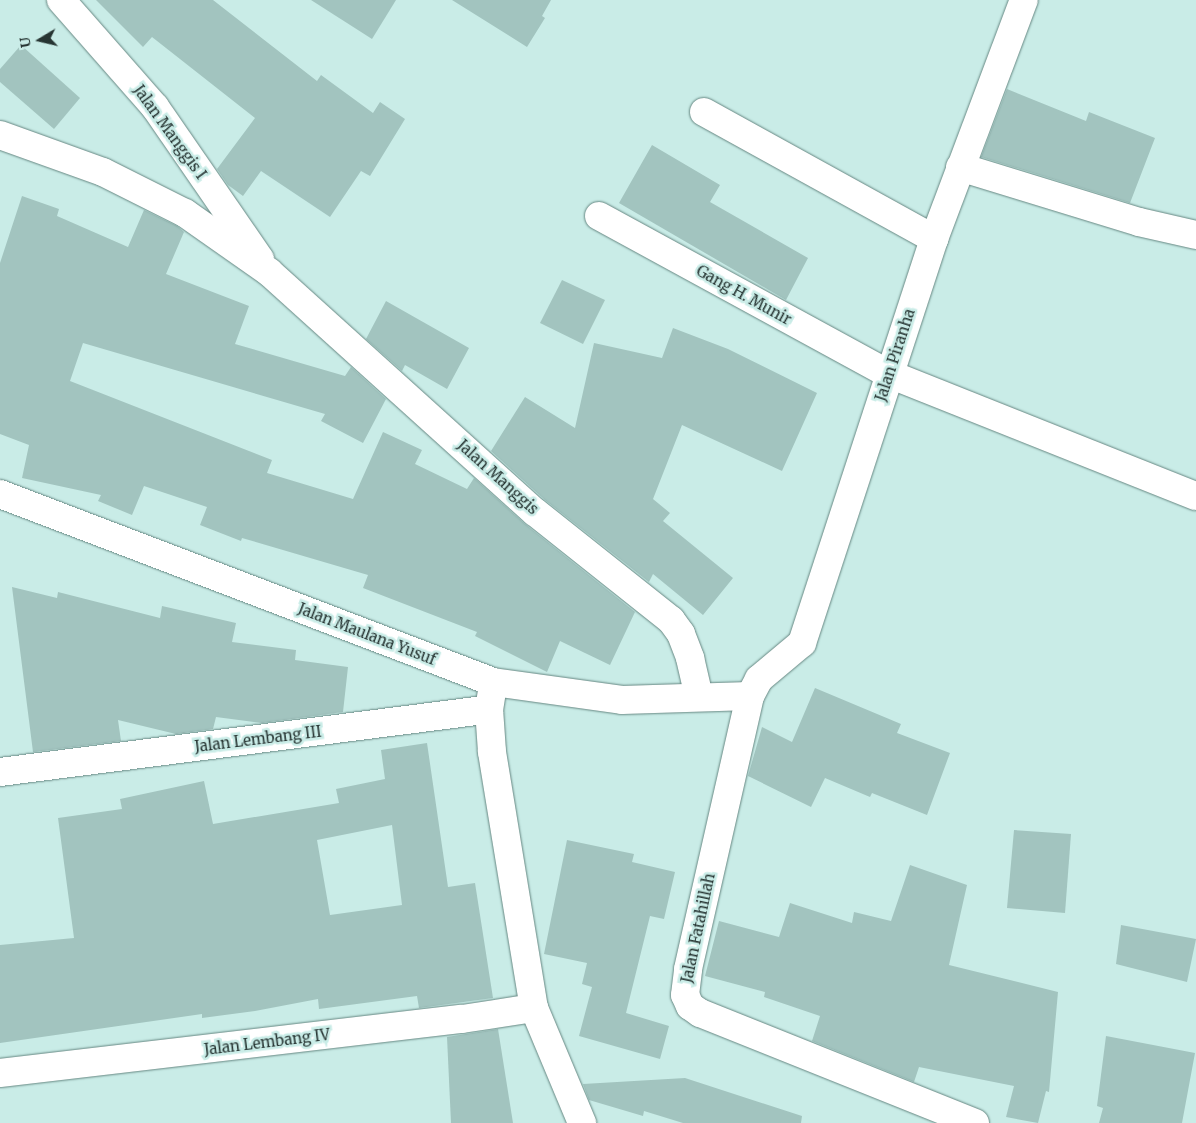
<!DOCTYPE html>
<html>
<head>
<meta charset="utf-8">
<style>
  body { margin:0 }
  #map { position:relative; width:1196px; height:1123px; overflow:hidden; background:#c9ece7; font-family:Merriweather,serif }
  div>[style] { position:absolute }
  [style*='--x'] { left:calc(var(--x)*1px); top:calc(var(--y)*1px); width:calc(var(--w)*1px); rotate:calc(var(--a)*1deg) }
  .building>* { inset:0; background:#a2c4bf }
  .roads { filter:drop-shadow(0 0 1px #668782) drop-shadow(0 0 1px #668782) }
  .minor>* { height:28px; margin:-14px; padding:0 14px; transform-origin:14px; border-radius:14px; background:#fff }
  span { translate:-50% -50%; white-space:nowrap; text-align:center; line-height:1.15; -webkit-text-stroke:5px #c9ece7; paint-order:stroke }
  .street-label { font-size:15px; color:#273533 }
  .north { position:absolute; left:15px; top:15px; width:50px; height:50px; -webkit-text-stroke:4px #c9ece7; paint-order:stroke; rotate:261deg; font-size:14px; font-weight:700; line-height:20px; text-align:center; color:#273533 }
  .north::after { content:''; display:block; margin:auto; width:18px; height:22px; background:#273533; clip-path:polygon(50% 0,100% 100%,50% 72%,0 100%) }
</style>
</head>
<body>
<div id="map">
  <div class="building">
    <div style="clip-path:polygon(96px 0,213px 0,317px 81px,321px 75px,373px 113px,380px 102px,405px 119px,370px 176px,361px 171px,330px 217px,261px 171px,243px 196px,228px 185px,217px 169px,255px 118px,152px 37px,143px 47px)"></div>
    <div style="clip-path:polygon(311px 0,396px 0,372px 39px)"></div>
    <div style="clip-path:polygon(452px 0,551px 0,542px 16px,545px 18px,527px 47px)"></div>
    <div style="clip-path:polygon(21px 45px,80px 98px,54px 129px,0 82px,0 69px)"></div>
    <div style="clip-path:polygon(1007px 89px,1086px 121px,1089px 112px,1155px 138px,1130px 203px,981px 157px)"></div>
    <div style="clip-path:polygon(652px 145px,720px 185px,710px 202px,808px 258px,786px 300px,619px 203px)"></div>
    <div style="clip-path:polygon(22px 196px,59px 209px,57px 216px,128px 247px,144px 210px,177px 226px,184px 232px,166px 274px,249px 306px,235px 344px,345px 376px,351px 367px,386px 399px,363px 443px,321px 421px,325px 414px,83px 343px,70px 381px,272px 460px,267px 473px,353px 499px,383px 432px,422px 450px,415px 464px,467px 489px,474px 478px,525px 524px,635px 612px,610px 665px,560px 641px,547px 672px,475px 636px,477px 632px,363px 588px,368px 575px,242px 538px,241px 541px,200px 525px,207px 507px,144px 486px,132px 515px,98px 501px,101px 495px,22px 478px,29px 445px,0 434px,0 263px)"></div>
    <div style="clip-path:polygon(562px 280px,605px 300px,583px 344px,540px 323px)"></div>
    <div style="clip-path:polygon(386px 301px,469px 348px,447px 389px,405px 365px,402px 371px,366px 339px)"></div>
    <div style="clip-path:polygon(673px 328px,728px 349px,817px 393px,782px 471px,682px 425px,653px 499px,670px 513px,663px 521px,733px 578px,703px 615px,653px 574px,649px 582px,545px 500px,491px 451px,525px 397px,575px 428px,594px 343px,662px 358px)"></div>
    <div style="clip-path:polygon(12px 587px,57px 598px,58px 592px,160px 618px,162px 606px,236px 623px,232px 642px,296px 650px,295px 660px,348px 667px,343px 712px,262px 723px,216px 717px,213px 729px,176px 734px,118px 720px,121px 741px,33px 752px)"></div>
    <div style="clip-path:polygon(815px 688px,901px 724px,897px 733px,950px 753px,927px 815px,872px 793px,870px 797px,825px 778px,811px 807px,748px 776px,762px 727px,792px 742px)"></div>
    <div style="clip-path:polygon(evenodd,427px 743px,448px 887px,475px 883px,493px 998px,419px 1008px,417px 996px,319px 1009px,318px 999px,255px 1011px,202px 1018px,202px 1014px,0 1043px,0 945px,74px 938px,58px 818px,122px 809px,120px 799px,204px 781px,213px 824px,339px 803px,336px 789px,385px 779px,381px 750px,427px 743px,392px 825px,402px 905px,330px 915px,317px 840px,392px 825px)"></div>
    <div style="clip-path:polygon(1014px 830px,1071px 834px,1065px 913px,1007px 908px)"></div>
    <div style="clip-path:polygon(567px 840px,634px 854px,632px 862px,675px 872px,664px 919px,650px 916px,626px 1013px,669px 1026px,660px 1059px,579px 1036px,592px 987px,582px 984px,587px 963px,544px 954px)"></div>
    <div style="clip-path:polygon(910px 865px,967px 885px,949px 965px,1058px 992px,1049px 1092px,1046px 1091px,1038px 1123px,1006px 1117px,1014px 1086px,919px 1067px,914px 1082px,812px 1041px,820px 1016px,764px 997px,765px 992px,705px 976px,719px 921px,779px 937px,790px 903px,852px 923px,854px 912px,891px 921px)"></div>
    <div style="clip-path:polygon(1121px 925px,1196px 939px,1187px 982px,1116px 964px)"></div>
    <div style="clip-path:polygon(498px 1029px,513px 1123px,451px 1123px,447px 1037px)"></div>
    <div style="clip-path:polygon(1106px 1036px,1195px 1053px,1182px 1123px,1099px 1123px,1103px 1108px,1097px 1106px)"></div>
    <div style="clip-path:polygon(685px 1078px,802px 1116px,801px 1123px,683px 1123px,644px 1111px,643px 1116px,589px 1100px,583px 1084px)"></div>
  </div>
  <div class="roads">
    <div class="minor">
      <div style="--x:61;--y:0;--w:142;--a:48.7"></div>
      <div style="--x:155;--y:107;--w:185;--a:55.4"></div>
      <div style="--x:704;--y:112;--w:263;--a:28.9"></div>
      <div style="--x:0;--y:135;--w:109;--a:19.8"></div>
      <div style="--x:103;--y:172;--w:92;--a:26.6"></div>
      <div style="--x:185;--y:213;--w:103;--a:35.1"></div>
      <div style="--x:269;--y:272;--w:358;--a:42.1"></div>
      <div style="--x:535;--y:512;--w:174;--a:38.5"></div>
      <div style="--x:671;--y:620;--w:17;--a:54"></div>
      <div style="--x:681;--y:634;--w:26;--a:69"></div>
      <div style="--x:690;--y:658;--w:40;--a:77"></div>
      <div style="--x:960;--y:167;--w:187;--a:17.1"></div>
      <div style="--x:1139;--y:222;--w:58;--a:12.8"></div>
      <div style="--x:599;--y:216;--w:330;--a:28.6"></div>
      <div style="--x:889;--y:374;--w:330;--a:21.7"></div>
      <div style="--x:0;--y:494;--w:528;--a:20.87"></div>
      <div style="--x:493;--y:682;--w:130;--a:7.9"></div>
      <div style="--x:622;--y:700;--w:128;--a:-1.8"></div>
      <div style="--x:492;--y:691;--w:18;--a:99"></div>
      <div style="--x:489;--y:709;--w:43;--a:86"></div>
      <div style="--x:492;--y:752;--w:259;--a:80.7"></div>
      <div style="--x:534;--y:1008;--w:125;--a:67.3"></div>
      <div style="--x:0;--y:772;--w:493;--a:-7.3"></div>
      <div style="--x:0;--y:1073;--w:465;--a:-6.7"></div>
      <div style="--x:462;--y:1019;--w:73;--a:-8.7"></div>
      <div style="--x:975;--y:1123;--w:296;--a:-158.2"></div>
      <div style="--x:700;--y:1013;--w:12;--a:-145"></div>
      <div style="--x:690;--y:1006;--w:12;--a:-114"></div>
      <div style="--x:685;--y:995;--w:26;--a:-83"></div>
      <div style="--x:688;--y:969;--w:280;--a:-77.2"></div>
      <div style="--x:750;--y:696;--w:19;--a:-62"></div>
      <div style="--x:759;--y:679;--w:56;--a:-39.9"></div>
      <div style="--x:802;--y:643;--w:425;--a:-71.9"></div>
      <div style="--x:934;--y:239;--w:255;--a:-69.4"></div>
    </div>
  </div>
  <div class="street-label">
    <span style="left:170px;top:132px;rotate:54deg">Jalan Manggis I</span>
    <span style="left:744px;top:295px;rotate:29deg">Gang H. Munir</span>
    <span style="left:895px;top:355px;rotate:-72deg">Jalan Piranha</span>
    <span style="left:498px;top:477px;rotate:42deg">Jalan Manggis</span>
    <span style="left:367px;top:634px;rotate:21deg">Jalan Maulana Yusuf</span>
    <span style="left:258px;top:739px;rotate:-7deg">Jalan Lembang III</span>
    <span style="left:698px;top:928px;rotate:-78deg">Jalan Fatahillah</span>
    <span style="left:267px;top:1042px;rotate:-7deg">Jalan Lembang IV</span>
  </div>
  <div class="north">U</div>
</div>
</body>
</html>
